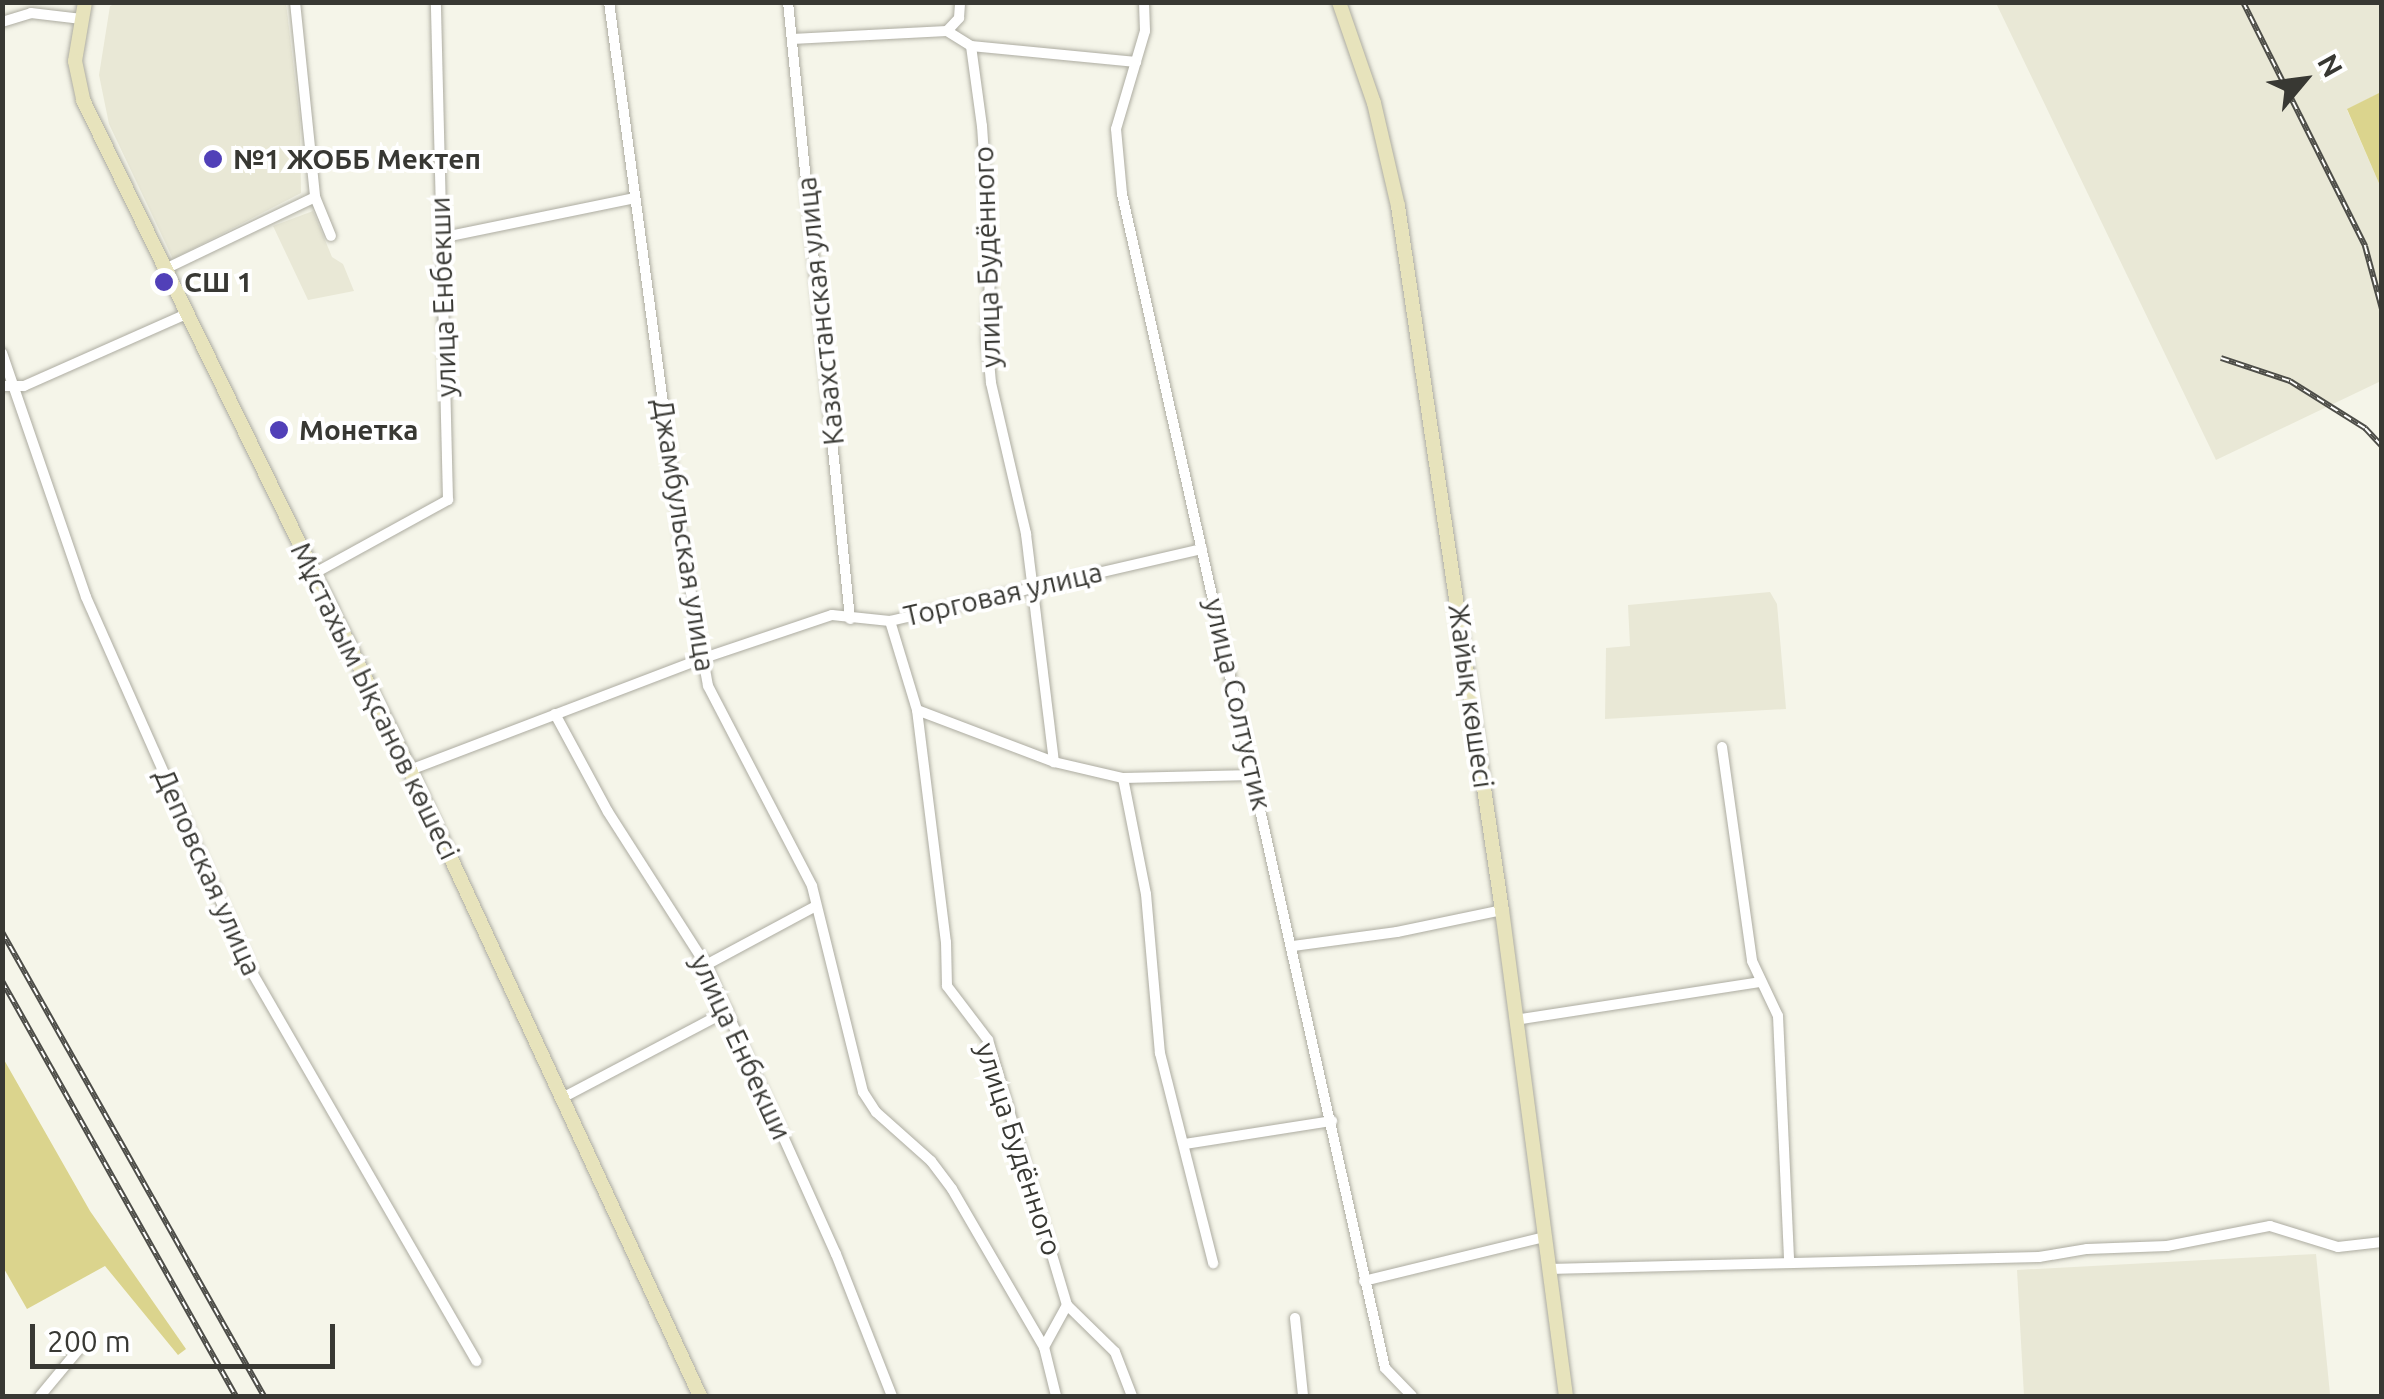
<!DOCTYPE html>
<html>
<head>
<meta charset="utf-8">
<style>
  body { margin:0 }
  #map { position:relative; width:2384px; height:1399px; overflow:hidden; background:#f5f5e9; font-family:Ubuntu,sans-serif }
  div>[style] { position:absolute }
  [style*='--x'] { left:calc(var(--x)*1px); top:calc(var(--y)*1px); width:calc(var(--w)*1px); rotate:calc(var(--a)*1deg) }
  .built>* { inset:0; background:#e9e8d6 }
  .green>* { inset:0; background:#dbd48d }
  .roads { filter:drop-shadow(0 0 2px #adaca1) drop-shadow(0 0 2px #adaca1) }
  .street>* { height:10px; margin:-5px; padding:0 5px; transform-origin:5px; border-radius:5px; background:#fff }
  .secondary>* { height:14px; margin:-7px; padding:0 7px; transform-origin:7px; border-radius:7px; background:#e7e3bc }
  .rail>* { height:6px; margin-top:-3px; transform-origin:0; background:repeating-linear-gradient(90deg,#fff 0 8px,#4d4d48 0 16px); box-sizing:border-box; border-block:2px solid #4d4d48 }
  .dots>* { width:28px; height:28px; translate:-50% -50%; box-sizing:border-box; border:5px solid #fff; border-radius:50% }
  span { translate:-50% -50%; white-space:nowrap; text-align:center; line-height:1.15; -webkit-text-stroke:8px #fff; paint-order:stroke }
  .poi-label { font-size:28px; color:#383833; font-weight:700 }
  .left { translate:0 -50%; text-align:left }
  .street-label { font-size:28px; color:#383833 }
  .frame { position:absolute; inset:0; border:5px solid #383833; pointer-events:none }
  .north { position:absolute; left:2254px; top:30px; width:100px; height:100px; -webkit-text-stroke:8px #fff; paint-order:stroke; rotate:61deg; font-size:28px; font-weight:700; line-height:40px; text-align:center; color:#383833 }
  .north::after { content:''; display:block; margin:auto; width:35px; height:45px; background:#383833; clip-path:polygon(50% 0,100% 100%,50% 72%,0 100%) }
  .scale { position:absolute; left:30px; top:1324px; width:305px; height:45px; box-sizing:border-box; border:5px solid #383833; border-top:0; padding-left:12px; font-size:30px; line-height:35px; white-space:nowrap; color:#383833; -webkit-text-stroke:8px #fff; paint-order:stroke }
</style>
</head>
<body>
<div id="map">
  <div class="built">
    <div style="clip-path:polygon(119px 2px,286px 3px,300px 120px,301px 193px,173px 259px,109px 124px,99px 75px,110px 6px)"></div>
    <div style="clip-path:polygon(1996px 3px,2381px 3px,2381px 92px,2347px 110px,2381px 188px,2381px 381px,2216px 460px)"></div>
    <div style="clip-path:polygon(313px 211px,332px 257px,343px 264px,354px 291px,308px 300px,273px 226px)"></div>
    <div style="clip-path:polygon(1770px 592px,1777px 604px,1786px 709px,1605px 719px,1606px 648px,1630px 646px,1628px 605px)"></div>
    <div style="clip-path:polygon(2316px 1254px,2330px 1394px,2024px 1396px,2017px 1270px)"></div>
  </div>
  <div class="green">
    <div style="clip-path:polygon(2381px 92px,2381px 188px,2347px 109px)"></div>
    <div style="clip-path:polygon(3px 1058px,90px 1211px,186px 1349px,178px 1355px,105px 1266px,27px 1309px,3px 1267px)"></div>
  </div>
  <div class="roads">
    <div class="street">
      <div style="--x:295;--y:2;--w:196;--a:84.1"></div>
      <div style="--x:315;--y:197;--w:42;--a:67.7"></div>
      <div style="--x:609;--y:2;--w:547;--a:82.33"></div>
      <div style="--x:682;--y:544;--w:144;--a:79.6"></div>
      <div style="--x:708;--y:686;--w:225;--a:62.5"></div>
      <div style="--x:812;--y:886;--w:212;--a:76.1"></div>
      <div style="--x:863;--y:1092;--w:24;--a:57"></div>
      <div style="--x:876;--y:1112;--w:74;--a:41.7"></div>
      <div style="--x:931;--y:1161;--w:35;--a:53"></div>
      <div style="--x:952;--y:1189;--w:183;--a:59.8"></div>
      <div style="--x:1044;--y:1347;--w:50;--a:76.2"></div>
      <div style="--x:788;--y:2;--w:620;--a:84.26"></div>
      <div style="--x:1144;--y:2;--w:29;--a:88"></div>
      <div style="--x:1145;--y:31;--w:102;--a:106.5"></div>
      <div style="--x:1116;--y:129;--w:65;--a:84.7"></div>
      <div style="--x:1122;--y:194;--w:1203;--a:77.37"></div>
      <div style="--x:1385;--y:1368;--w:39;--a:46"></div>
      <div style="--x:2;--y:22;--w:30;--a:-17"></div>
      <div style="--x:31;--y:13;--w:51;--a:6.7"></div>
      <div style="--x:947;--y:31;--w:18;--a:-47"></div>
      <div style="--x:959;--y:18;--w:16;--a:-86"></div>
      <div style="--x:792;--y:39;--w:155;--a:-3"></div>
      <div style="--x:947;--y:31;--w:28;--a:32"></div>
      <div style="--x:971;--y:46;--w:166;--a:5.5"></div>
      <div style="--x:971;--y:46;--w:81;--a:82.2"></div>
      <div style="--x:982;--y:126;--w:131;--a:86.1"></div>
      <div style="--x:991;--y:257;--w:82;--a:92.8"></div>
      <div style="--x:987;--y:339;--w:44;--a:84.8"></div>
      <div style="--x:991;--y:383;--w:155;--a:76.9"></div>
      <div style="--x:1026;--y:534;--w:230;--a:83"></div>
      <div style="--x:440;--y:238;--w:199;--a:-11.6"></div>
      <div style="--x:167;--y:268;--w:164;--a:-25.6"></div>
      <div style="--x:2;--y:353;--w:258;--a:71"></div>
      <div style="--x:86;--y:597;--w:412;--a:66.1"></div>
      <div style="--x:253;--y:974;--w:447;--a:60"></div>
      <div style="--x:2;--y:386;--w:22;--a:0"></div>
      <div style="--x:24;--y:386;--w:180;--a:-23.9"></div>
      <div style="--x:315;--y:573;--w:152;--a:-28.8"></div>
      <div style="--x:448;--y:500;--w:498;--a:-91.4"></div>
      <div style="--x:890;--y:621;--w:93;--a:73.1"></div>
      <div style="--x:917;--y:710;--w:147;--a:20.8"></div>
      <div style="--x:1054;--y:762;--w:71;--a:13.1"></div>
      <div style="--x:1123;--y:778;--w:131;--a:-1.3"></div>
      <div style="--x:917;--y:710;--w:234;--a:82.9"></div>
      <div style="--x:946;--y:942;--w:44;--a:88.7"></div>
      <div style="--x:947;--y:986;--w:68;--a:52.8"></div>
      <div style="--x:988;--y:1040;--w:277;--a:73.4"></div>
      <div style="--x:1067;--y:1305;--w:67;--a:44.4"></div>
      <div style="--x:1115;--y:1352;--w:47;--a:68.9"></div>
      <div style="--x:555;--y:714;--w:111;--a:61.6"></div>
      <div style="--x:608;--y:812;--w:182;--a:57.4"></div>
      <div style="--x:706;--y:965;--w:317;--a:65.8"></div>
      <div style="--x:836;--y:1254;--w:153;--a:68.5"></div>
      <div style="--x:1722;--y:747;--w:216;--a:82"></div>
      <div style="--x:1752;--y:961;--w:61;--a:64.7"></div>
      <div style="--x:1778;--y:1016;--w:246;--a:87.4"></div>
      <div style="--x:410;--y:770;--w:311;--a:-20.9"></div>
      <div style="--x:701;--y:659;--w:138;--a:-18.6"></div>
      <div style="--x:832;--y:615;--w:58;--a:5.9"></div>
      <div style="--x:890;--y:621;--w:320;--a:-13"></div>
      <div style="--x:1123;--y:778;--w:118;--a:78.8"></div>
      <div style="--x:1146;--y:894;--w:160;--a:85"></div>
      <div style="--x:1160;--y:1053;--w:217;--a:75.8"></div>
      <div style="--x:1293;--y:946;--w:105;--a:-7.7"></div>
      <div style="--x:1397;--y:932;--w:107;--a:-11.8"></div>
      <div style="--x:706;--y:965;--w:125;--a:-28.2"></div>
      <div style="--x:1515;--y:1020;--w:249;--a:-8.8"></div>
      <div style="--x:562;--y:1098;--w:187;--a:-27.8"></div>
      <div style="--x:1185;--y:1144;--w:149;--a:-8.9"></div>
      <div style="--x:1548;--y:1269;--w:491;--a:-1.4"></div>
      <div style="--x:2039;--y:1257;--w:49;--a:-9.5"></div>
      <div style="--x:2087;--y:1249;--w:80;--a:-2.1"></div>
      <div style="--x:2167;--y:1246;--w:105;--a:-11"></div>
      <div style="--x:2270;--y:1226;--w:71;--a:17.2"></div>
      <div style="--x:2338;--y:1247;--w:44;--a:-6.5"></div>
      <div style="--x:1364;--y:1281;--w:185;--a:-13.7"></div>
      <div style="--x:1295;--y:1318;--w:78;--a:84.1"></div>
      <div style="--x:1044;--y:1347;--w:48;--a:-61.3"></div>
      <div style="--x:40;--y:1396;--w:61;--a:-50.3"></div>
    </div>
    <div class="secondary">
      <div style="--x:85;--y:2;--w:60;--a:99.6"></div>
      <div style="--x:75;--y:61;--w:40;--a:78"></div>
      <div style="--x:83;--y:100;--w:746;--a:63.98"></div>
      <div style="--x:410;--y:770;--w:690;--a:65.14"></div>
      <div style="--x:1339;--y:2;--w:107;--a:70.9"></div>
      <div style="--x:1374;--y:103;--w:106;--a:76.9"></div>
      <div style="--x:1398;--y:206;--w:712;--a:81.6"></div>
      <div style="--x:1502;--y:910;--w:490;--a:82.5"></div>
    </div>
  </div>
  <div class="rail">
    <div style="--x:2243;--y:2;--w:273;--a:63.4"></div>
    <div style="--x:2365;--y:246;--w:65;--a:74.9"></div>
    <div style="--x:2221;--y:358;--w:73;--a:18.4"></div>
    <div style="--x:2290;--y:381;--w:89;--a:32.1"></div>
    <div style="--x:2365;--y:428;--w:25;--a:47"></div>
    <div style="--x:2;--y:932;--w:533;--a:60.55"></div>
    <div style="--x:2;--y:981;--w:476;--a:60.6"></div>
  </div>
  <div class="dots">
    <div style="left:213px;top:159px;background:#5140b8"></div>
    <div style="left:164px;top:282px;background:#5140b8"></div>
    <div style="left:279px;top:430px;background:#5140b8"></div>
  </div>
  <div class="poi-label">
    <span class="left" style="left:233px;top:159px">№1 ЖОББ Мектеп</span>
    <span class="left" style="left:184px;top:282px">СШ 1</span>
    <span class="left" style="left:299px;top:430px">Монетка</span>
  </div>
  <div class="street-label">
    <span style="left:987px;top:257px;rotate:-92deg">улица Будённого</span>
    <span style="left:443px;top:297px;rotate:-92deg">улица Енбекши</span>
    <span style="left:820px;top:311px;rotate:-96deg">Казахстанская улица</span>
    <span style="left:684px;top:535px;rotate:81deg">Джамбульская улица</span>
    <span style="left:1003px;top:594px;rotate:-13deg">Торговая улица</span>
    <span style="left:1471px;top:696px;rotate:82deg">Жайық көшесі</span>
    <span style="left:375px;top:701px;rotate:64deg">Мұстахым Ықсанов көшесі</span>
    <span style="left:1238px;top:704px;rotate:77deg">улица Солтустик</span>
    <span style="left:208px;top:872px;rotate:66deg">Деповская улица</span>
    <span style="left:741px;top:1047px;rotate:65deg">улица Енбекши</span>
    <span style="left:1019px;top:1149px;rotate:72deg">улица Будённого</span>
  </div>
  <div class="frame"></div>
  <div class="north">N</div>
  <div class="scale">200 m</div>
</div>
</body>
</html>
